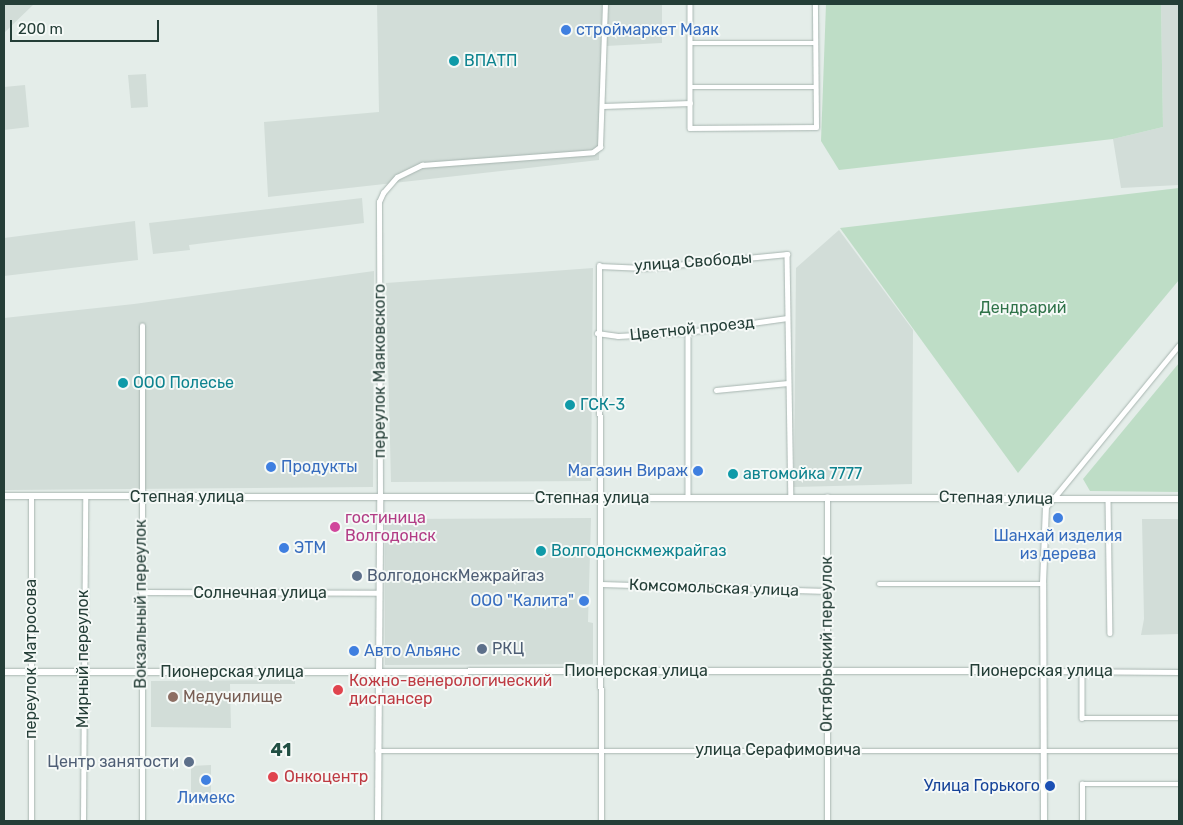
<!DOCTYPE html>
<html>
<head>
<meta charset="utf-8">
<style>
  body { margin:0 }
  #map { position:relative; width:1183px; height:825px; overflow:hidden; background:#e4ede9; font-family:Rubik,sans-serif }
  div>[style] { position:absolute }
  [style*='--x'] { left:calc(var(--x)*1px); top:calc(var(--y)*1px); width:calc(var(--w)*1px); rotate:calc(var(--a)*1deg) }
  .built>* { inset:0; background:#d2ddd8 }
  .green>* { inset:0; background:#beddc6 }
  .roads { filter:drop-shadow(0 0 1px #a7b5b0) drop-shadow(0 0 1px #a7b5b0) }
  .minor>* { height:4.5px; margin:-2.25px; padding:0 2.25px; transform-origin:2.25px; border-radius:2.25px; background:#fff }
  .tertiary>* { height:5.5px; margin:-2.75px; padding:0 2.75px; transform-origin:2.75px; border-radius:2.75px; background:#fff }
  .secondary>* { height:6px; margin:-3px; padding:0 3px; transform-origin:3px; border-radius:3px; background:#fff }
  .dots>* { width:14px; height:14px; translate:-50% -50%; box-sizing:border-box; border:2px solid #f5f9f7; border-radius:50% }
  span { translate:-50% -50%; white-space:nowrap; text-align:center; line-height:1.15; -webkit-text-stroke:4px #f5f9f7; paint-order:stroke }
  .shop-label { font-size:16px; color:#366cbe }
  .left { translate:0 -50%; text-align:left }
  .right { translate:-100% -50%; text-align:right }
  .culture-label { font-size:16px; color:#0d838f }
  .street-label { font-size:16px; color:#243e37 }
  .park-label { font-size:16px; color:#307349 }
  .hotel-label { font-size:16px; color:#b23c85 }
  .service-label { font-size:16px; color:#4e5e75 }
  .health-label { font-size:16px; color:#be3a42 }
  .education-label { font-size:16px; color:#785e54 }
  .transit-label { font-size:16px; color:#164399 }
  .neighbourhood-label { font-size:18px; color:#214f43; font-weight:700 }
  .frame { position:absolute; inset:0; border:5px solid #243e37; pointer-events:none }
  .scale { position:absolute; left:10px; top:20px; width:149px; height:22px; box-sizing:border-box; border:2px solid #243e37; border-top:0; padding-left:6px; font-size:15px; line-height:18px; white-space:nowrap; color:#243e37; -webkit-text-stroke:4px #f5f9f7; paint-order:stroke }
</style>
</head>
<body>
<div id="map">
  <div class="built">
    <div style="clip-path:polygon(4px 4px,34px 4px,4px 33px)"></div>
    <div style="clip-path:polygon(377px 4px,602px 4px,599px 160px,268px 197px,264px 122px,379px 112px)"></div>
    <div style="clip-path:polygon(607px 4px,662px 4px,662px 43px,606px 46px)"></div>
    <div style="clip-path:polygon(1161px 4px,1179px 4px,1179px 185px,1121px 188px,1113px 139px,1163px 127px)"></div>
    <div style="clip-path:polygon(146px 74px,148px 107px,131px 108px,128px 75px)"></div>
    <div style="clip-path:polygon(25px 85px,29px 127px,4px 130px,4px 87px)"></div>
    <div style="clip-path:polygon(362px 198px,364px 223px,189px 245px,190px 250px,153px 254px,149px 223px)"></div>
    <div style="clip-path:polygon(135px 221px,138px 260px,4px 276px,4px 238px)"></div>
    <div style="clip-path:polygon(839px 230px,913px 330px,912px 484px,794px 487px,796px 268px)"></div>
    <div style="clip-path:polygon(593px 268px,591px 481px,391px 482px,386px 283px)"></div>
    <div style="clip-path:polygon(374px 271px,373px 487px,4px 490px,4px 318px,134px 304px)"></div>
    <div style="clip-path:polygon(591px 518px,588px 622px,593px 623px,593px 664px,385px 665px,385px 519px)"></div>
    <div style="clip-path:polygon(1142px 519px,1179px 519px,1179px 634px,1141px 635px,1144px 619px)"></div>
    <div style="clip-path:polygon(295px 680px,295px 684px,230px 684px,231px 728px,151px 727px,151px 681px)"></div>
    <div style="clip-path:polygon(211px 765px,211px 793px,191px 794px,191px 766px)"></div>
  </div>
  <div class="green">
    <div style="clip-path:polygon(826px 4px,1161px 4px,1163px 127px,1113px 139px,839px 170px,821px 141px)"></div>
    <div style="clip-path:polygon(1179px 188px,1179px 280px,1018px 473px,840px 228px)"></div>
    <div style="clip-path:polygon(1179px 363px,1179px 492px,1090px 491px,1083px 479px)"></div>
  </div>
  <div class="roads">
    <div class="minor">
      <div style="--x:690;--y:4;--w:124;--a:90"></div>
      <div style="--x:690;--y:128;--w:126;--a:-0.5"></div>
      <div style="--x:816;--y:127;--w:123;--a:-90.5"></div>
      <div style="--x:690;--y:43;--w:125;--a:0"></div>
      <div style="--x:690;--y:87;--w:125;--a:0"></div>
      <div style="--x:603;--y:106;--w:87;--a:-2"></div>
      <div style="--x:688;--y:332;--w:166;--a:90"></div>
      <div style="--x:597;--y:333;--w:21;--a:8"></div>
      <div style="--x:618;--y:336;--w:70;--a:-3.3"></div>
      <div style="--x:688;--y:332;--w:100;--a:-8"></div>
      <div style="--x:716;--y:390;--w:72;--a:-5.6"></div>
      <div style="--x:380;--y:497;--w:295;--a:-90.2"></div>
      <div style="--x:379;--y:202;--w:10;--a:-66"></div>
      <div style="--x:383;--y:193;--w:21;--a:-49"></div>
      <div style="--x:397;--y:177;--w:28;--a:-26"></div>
      <div style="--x:422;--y:165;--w:171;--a:-4.3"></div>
      <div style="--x:593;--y:152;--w:9;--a:-36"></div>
      <div style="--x:600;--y:147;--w:143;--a:-88"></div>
      <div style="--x:1108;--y:498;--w:135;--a:89.2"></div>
      <div style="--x:1053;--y:499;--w:199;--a:-50.7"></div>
      <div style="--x:601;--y:584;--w:226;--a:1.8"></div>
      <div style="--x:879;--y:584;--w:164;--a:0"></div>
      <div style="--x:141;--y:592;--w:238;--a:0.2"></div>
      <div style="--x:1043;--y:671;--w:136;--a:0.4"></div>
      <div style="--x:1082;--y:672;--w:46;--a:90"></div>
      <div style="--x:1082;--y:718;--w:97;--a:0"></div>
      <div style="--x:377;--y:751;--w:802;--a:0"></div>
      <div style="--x:31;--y:821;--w:325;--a:-90"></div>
      <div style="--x:83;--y:821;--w:324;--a:-89.6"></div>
      <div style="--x:142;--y:821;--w:495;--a:-90"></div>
      <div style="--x:601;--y:821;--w:555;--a:-90.21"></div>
      <div style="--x:599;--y:266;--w:45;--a:2.5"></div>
      <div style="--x:644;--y:268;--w:144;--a:-5.6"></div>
      <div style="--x:787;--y:254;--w:243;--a:89.1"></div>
      <div style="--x:827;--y:821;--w:324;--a:-90"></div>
      <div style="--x:1082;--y:821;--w:37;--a:-90"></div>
      <div style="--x:1082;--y:784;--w:97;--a:0"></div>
    </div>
    <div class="tertiary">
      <div style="--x:4;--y:672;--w:1039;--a:-0.06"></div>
      <div style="--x:378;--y:821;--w:324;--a:-89.6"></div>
      <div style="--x:1044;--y:821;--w:237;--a:-90.2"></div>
      <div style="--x:1043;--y:584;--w:77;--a:-87.8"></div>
      <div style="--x:1046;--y:507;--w:11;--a:-49"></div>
    </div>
    <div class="secondary">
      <div style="--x:4;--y:496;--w:1175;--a:0.15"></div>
    </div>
  </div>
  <div class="dots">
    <div style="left:566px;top:30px;background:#3f7fe0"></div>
    <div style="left:454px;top:61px;background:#0f9aa8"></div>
    <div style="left:123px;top:383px;background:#0f9aa8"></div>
    <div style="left:570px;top:405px;background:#0f9aa8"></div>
    <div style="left:271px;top:467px;background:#3f7fe0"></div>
    <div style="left:698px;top:471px;background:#3f7fe0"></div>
    <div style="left:733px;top:474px;background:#0f9aa8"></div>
    <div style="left:1058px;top:518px;background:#3f7fe0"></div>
    <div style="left:335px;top:527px;background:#d1479c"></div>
    <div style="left:284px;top:548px;background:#3f7fe0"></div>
    <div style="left:541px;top:551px;background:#0f9aa8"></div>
    <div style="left:357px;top:576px;background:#5c6f8a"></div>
    <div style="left:584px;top:601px;background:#3f7fe0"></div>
    <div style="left:482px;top:649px;background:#5c6f8a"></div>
    <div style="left:354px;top:651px;background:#3f7fe0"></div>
    <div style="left:338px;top:690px;background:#e0444e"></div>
    <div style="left:173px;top:697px;background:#8d6e63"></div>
    <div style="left:189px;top:762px;background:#5c6f8a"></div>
    <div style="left:273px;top:777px;background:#e0444e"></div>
    <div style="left:206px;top:780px;background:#3f7fe0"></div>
    <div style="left:1050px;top:786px;background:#1a4fb4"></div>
  </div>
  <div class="shop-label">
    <span class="left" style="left:576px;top:30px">строймаркет Маяк</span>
    <span class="left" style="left:281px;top:467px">Продукты</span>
    <span class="right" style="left:688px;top:471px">Магазин Вираж</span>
    <span style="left:1058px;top:545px">Шанхай изделия<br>из дерева</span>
    <span class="left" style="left:294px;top:548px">ЭТМ</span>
    <span class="right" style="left:574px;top:601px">ООО "Калита"</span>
    <span class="left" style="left:364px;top:651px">Авто Альянс</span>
    <span style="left:206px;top:798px">Лимекс</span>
  </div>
  <div class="culture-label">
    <span class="left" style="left:464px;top:61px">ВПАТП</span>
    <span class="left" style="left:133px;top:383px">ООО Полесье</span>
    <span class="left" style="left:580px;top:405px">ГСК-3</span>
    <span class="left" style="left:743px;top:474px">автомойка 7777</span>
    <span class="left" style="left:551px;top:551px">Волгодонскмежрайгаз</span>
  </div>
  <div class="street-label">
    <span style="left:693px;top:262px;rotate:-4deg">улица Свободы</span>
    <span style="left:692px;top:329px;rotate:-6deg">Цветной проезд</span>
    <span style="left:380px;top:371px;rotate:-90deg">переулок Маяковского</span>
    <span style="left:187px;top:497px">Степная улица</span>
    <span style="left:592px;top:498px">Степная улица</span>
    <span style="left:996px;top:498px;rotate:1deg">Степная улица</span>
    <span style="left:714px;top:588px;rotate:2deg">Комсомольская улица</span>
    <span style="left:260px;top:593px">Солнечная улица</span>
    <span style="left:141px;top:604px;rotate:-90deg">Вокзальный переулок</span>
    <span style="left:827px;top:644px;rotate:-90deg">Октябрьский переулок</span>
    <span style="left:31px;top:659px;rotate:-90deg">переулок Матросова</span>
    <span style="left:83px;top:659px;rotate:-90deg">Мирный переулок</span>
    <span style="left:636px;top:671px">Пионерская улица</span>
    <span style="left:1041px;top:671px">Пионерская улица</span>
    <span style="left:232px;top:672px">Пионерская улица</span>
    <span style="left:778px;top:750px">улица Серафимовича</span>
  </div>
  <div class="park-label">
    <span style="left:1023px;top:308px">Дендрарий</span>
  </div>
  <div class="hotel-label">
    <span class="left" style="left:345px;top:527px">гостиница<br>Волгодонск</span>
  </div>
  <div class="service-label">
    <span class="left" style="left:367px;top:576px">ВолгодонскМежрайгаз</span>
    <span class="left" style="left:492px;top:649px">РКЦ</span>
    <span class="right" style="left:179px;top:762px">Центр занятости</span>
  </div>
  <div class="health-label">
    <span class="left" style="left:349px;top:690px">Кожно-венерологический<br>диспансер</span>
    <span class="left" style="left:284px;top:777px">Онкоцентр</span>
  </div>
  <div class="education-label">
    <span class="left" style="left:183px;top:697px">Медучилище</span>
  </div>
  <div class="transit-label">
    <span class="right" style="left:1040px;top:786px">Улица Горького</span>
  </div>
  <div class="neighbourhood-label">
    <span style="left:281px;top:750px">41</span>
  </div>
  <div class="frame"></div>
  <div class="scale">200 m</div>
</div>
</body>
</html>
